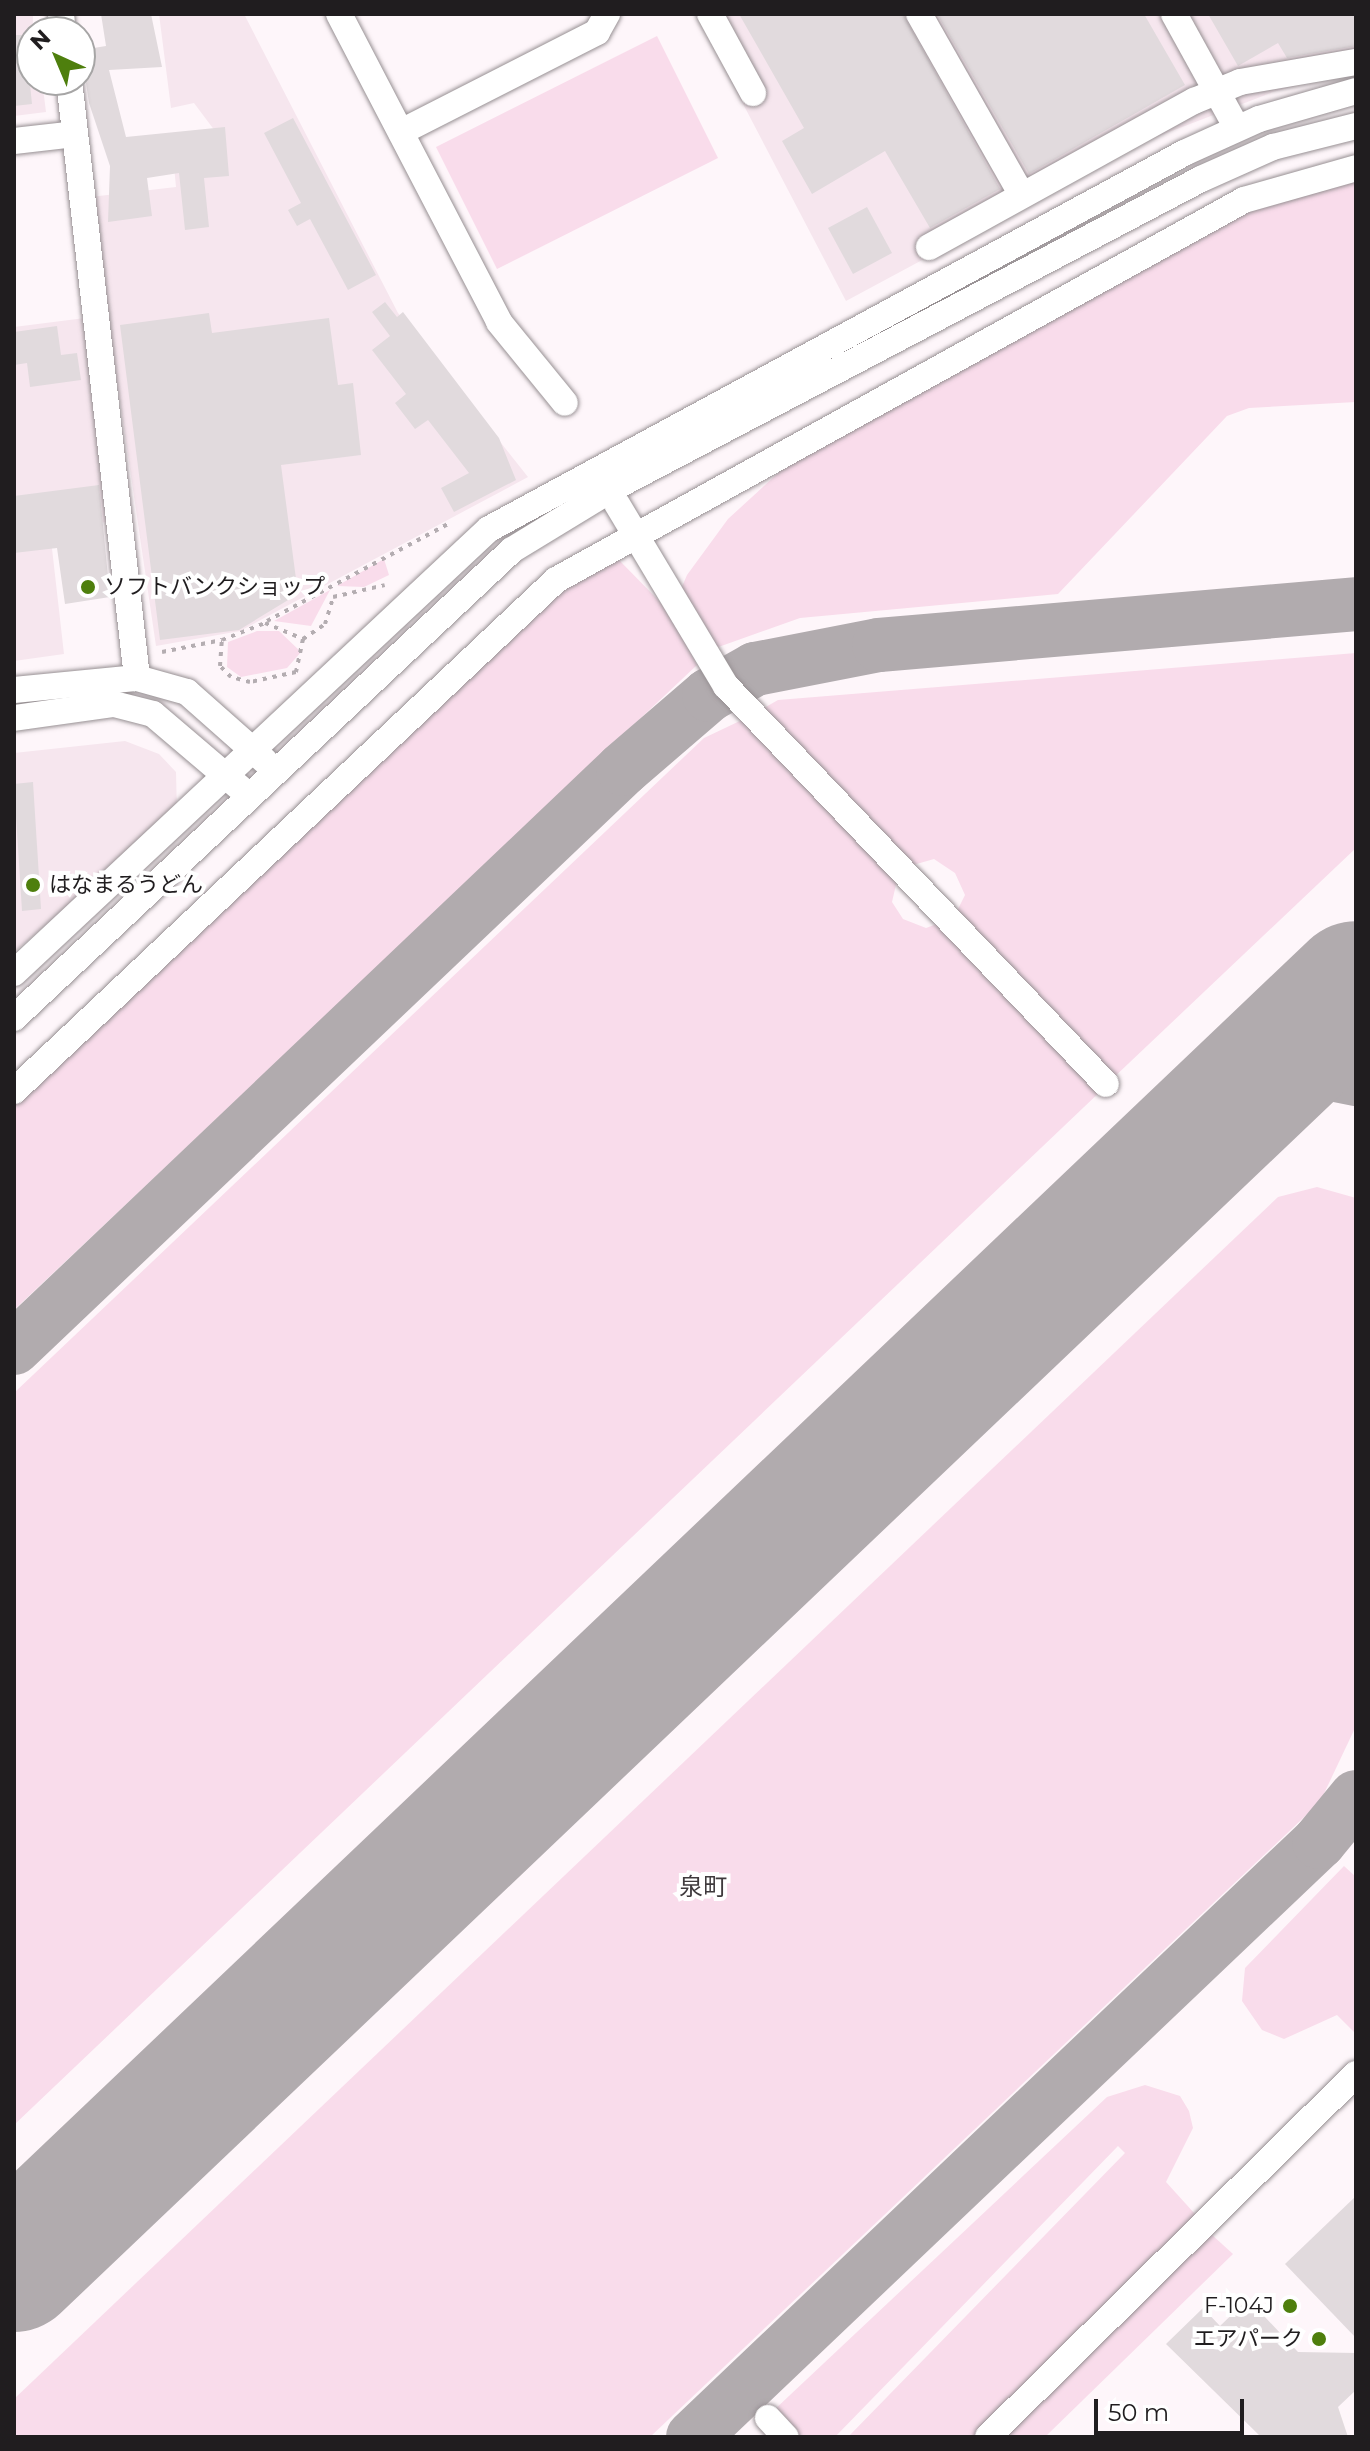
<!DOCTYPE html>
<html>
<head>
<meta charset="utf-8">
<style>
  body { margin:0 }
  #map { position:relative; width:1370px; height:2451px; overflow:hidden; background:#fef6fa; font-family:Montserrat,"Noto Sans JP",sans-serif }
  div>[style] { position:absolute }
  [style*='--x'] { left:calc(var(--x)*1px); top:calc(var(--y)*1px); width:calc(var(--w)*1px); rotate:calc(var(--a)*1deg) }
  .built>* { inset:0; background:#f6e6ee }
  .green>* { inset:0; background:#f9dceb }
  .taxiway>* { height:54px; margin:-27px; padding:0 27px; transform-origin:27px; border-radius:27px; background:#b1abae }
  .runway>* { height:134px; margin:-67px; padding:0 67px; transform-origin:67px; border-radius:67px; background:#b1abae }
  .building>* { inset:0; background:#e1dadd }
  .path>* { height:4px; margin-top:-2px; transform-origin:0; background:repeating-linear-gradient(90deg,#b4adb1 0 4px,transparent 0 10px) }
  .roads { filter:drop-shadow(0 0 2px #979093) drop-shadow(0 0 2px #979093) }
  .minor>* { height:26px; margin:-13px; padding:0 13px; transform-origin:13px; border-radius:13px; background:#fff }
  .dots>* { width:22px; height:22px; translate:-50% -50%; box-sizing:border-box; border:4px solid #fff; border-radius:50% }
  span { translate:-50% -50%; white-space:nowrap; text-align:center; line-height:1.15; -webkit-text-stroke:8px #fff; paint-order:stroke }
  .poi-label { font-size:22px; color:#201d1f }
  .left { translate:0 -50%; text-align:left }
  .right { translate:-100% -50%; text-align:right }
  .neighbourhood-label { font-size:24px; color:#3f3a3d }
  .frame { position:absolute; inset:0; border:16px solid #201d1f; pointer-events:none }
  .north { position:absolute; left:16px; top:16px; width:80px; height:80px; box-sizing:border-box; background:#fff; border:2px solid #a6a5a5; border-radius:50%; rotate:316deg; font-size:22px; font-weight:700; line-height:32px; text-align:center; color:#201d1f }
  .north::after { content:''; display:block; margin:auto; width:28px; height:36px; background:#4e7f0d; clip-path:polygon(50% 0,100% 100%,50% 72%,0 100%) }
  .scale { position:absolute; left:1094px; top:2399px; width:150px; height:36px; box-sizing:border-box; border:4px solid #201d1f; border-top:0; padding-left:10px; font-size:24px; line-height:28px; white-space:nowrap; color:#201d1f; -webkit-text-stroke:6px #fff; paint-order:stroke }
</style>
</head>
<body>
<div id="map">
  <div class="built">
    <div style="clip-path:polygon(14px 14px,33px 14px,32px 80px,42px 80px,46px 112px,14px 116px)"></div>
    <div style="clip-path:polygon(159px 14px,244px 14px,398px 313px,528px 477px,240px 631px,156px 646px,90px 197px,176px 187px,171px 135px,215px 131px,194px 103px,171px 108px)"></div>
    <div style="clip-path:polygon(696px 14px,1356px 14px,1356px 70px,1273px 92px,1138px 144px,846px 301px)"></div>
    <div style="clip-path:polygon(85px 318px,112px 521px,50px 531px,64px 654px,14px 661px,14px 327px)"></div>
    <div style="clip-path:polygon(125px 741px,159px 754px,176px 772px,177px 814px,14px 952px,14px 753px)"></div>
  </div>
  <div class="green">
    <div style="clip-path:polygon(657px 36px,718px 158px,497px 269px,436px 147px)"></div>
    <div style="clip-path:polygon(1356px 174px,1356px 402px,1249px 408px,1227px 416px,1058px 594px,800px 618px,710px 650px,681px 589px,687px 575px,728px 519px,811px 443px,1232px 210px)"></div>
    <div style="clip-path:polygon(384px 559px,389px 575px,364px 587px,337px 586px)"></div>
    <div style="clip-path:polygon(619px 560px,668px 610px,697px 665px,14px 1310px,14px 1097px,550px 589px)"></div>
    <div style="clip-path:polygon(330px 590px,311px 626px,274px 621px)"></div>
    <div style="clip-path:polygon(257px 631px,279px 631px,301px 652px,287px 668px,241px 677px,227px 667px,228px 642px)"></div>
    <div style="clip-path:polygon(1356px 653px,1356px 848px,1110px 1081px,955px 915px,965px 895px,955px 873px,934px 859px,906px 867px,764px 708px,778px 700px)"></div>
    <div style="clip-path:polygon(744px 719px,898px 876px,892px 902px,903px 919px,926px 928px,945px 921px,1104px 1088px,14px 2125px,14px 1393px,704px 738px)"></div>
    <div style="clip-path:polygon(1317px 1187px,1356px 1198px,1356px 1726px,1320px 1802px,650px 2437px,14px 2437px,14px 2399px,1278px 1197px)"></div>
    <div style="clip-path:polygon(1344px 1866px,1356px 1877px,1356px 2034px,1337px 2015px,1284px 2039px,1262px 2030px,1242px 2001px,1245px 1968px)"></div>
    <div style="clip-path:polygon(1145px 2085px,1180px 2096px,1189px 2111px,1193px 2128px,1166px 2182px,1195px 2214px,1194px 2225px,977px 2437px,848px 2437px,1125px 2153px,1118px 2146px,835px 2437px,796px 2437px,773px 2411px,1107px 2097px)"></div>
    <div style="clip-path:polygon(1211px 2234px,1233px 2254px,1045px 2437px,1001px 2437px)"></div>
  </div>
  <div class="taxiway">
    <div style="--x:1238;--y:1100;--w:34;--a:-34"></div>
    <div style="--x:1266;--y:1081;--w:42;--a:-16.7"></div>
    <div style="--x:1306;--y:1069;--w:51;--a:11.3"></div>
    <div style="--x:14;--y:1348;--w:840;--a:-43.55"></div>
    <div style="--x:623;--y:769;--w:113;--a:-40.7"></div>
    <div style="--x:709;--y:695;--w:53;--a:-29.5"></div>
    <div style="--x:755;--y:669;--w:126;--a:-11"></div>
    <div style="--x:879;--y:645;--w:479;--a:-4.9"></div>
    <div style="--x:693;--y:2437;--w:864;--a:-43.55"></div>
    <div style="--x:1319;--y:1842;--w:58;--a:-50.6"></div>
  </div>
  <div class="runway">
    <div style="--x:14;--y:2265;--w:1852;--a:-43.58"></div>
  </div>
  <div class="building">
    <div style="clip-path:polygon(101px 14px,151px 14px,162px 67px,109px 70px,126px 137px,225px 127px,229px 176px,204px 178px,209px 227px,185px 230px,179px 173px,147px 178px,152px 216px,108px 222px,110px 166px,89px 103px,81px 50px,106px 46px)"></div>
    <div style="clip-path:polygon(739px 14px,903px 14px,1000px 189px,930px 228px,885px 151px,812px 194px,782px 141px,804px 128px)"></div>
    <div style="clip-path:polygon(937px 14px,1144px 14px,1185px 85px,1029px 174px)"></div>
    <div style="clip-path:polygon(1208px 14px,1356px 14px,1356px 46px,1287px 58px,1278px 43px,1238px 66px)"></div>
    <div style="clip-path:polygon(14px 35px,25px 35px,32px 104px,14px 106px)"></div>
    <div style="clip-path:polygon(293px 118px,376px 275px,348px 290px,310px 219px,297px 226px,288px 210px,301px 203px,264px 133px)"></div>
    <div style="clip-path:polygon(867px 207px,892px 253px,853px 274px,828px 228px)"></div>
    <div style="clip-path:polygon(385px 302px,397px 317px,403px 312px,499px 438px,516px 480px,454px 512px,441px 488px,469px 473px,428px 420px,415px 429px,395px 403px,406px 394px,372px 350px,390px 336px,372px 312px)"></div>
    <div style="clip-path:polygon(209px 313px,212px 333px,329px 318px,338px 385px,353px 383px,361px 455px,281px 465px,298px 594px,239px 630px,160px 640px,120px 325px)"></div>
    <div style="clip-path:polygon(57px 326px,61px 355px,77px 353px,81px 380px,30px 387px,27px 363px,14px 365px,14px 332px)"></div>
    <div style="clip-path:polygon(99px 485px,110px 597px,65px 604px,57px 548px,14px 553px,14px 496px)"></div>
    <div style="clip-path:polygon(33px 782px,41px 909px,22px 911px,14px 784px)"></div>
    <div style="clip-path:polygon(1356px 2196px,1356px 2338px,1285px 2264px)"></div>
    <div style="clip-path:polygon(1248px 2299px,1298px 2352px,1356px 2353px,1356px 2390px,1338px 2407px,1348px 2437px,1261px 2437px,1166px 2344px,1203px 2308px,1220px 2326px)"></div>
  </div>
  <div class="path">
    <div style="--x:267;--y:621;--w:205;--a:-28.2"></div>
    <div style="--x:265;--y:623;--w:41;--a:22.8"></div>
    <div style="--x:303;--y:639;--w:34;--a:102"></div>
    <div style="--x:296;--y:672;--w:47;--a:167.7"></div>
    <div style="--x:250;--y:682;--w:20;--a:-165"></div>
    <div style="--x:231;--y:677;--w:16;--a:-135"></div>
    <div style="--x:220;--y:666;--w:26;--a:-86"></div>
    <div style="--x:222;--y:640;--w:46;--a:-21.6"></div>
    <div style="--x:303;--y:639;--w:27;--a:-34"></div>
    <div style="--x:325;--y:624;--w:28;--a:-73"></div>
    <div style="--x:333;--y:597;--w:53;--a:-13"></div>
    <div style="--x:162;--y:652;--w:61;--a:-11.3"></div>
  </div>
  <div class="roads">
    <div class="minor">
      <div style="--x:61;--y:14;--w:18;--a:84"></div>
      <div style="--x:339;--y:14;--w:347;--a:62.5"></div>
      <div style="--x:499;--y:322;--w:104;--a:50.8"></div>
      <div style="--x:710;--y:14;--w:90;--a:61.4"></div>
      <div style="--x:919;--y:14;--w:208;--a:60.4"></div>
      <div style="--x:1174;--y:14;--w:130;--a:61.1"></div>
      <div style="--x:69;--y:80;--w:602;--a:83.51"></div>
      <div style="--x:401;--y:132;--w:220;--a:-27"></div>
      <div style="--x:597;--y:32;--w:21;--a:-61"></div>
      <div style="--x:14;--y:141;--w:61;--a:-6.5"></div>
      <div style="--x:929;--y:247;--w:303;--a:-28.9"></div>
      <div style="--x:1194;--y:101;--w:50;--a:-22.4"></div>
      <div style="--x:1240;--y:82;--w:118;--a:-9.8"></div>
      <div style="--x:617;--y:504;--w:212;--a:59.1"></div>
      <div style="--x:726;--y:686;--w:550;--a:46.33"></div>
      <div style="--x:14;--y:690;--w:124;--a:-5.6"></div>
      <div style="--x:137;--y:678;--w:52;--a:15.6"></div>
      <div style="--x:187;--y:692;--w:104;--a:41.5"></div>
      <div style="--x:14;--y:718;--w:101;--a:-8"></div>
      <div style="--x:114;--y:704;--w:40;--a:14.4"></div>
      <div style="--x:153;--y:714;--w:116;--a:40.4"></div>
      <div style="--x:14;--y:973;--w:650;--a:-43.07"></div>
      <div style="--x:489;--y:529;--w:790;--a:-28.41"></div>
      <div style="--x:1184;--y:153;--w:82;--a:-24.4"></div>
      <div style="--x:1259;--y:119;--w:101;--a:-16.1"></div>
      <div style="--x:14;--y:1018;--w:683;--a:-43.22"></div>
      <div style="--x:512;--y:550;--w:123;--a:-31.4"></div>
      <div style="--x:617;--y:486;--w:660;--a:-27.73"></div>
      <div style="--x:1201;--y:179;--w:79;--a:-24"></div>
      <div style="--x:1273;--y:147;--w:86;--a:-14.2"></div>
      <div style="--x:14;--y:1091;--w:745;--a:-43.31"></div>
      <div style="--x:556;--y:580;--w:786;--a:-28.91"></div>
      <div style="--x:1244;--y:200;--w:116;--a:-15.9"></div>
      <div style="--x:768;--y:2418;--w:26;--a:47"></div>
      <div style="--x:988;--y:2437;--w:517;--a:-44.61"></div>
    </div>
  </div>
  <div class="dots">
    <div style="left:88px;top:587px;background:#4e7f0d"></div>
    <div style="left:33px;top:885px;background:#4e7f0d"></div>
    <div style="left:1290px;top:2306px;background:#4e7f0d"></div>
    <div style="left:1319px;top:2339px;background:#4e7f0d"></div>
  </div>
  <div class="poi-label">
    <span class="left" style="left:104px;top:587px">ソフトバンクショップ</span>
    <span class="left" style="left:49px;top:885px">はなまるうどん</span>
    <span class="right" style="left:1274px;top:2306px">F-104J</span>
    <span class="right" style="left:1303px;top:2339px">エアパーク</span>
  </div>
  <div class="neighbourhood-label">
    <span style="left:703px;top:1887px">泉町</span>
  </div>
  <div class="frame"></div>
  <div class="north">N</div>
  <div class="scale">50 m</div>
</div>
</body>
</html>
